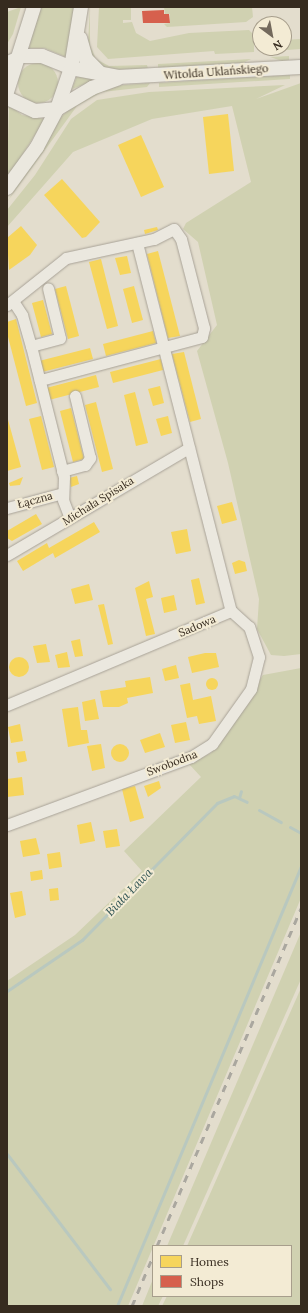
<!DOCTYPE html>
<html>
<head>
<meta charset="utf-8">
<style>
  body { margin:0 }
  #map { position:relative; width:308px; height:1313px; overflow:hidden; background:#e3ddcd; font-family:Lora,serif }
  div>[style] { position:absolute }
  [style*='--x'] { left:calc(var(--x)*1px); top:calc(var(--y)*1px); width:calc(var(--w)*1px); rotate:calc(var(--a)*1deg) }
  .green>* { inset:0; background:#d0d1b1 }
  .round { border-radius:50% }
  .homes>* { inset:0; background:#f6d55c }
  .shops>* { inset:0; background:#d6604d }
  .stream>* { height:3px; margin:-1.5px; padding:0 1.5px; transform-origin:1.5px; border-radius:1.5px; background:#b9c8bf }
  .roads { filter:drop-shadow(0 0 1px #a8a297) drop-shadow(0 0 1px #a8a297) }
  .minor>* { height:11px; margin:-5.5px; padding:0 5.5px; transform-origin:5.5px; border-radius:5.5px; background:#ebe8df }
  .tertiary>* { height:14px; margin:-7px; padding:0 7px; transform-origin:7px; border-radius:7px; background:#ebe8df }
  .rail>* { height:3px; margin-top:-1.5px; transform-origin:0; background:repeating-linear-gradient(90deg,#aaa79f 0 7px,transparent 0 14px) }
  span { translate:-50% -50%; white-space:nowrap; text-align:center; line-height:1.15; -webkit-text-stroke:4px #f3ebd4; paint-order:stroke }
  .street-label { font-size:11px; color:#362b1f }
  .water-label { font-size:12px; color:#305454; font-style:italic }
  .frame { position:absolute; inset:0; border:8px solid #362b1f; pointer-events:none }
  .legend { position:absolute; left:152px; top:1245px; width:140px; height:52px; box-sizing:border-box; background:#f3ebd4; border:1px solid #a79e8c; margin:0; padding:5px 7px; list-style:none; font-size:12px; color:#362b1f }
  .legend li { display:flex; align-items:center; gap:8px; height:20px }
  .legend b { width:20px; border:1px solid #a79e8c }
  .north { position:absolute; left:252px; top:16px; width:40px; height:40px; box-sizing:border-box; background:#f3ebd4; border:1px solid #a79e8c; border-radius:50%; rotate:148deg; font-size:11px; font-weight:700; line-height:16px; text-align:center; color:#362b1f }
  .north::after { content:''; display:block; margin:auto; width:14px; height:18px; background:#73695c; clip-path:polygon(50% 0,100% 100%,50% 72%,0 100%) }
</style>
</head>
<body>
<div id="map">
  <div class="green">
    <div style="clip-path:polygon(21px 7px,13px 34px,7px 44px,7px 12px)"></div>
    <div style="clip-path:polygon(39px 7px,76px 7px,66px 57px,44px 48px,29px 48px)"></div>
    <div style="clip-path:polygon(90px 7px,90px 45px,96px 59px,109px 66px,147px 65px,148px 69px,108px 70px,93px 61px,88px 42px)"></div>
    <div style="clip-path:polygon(99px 7px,131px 7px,131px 20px,123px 20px,123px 23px,132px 22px,136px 33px,150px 41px,189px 33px,249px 30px,254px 35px,254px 52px,215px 54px,214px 51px,108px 59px,97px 47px)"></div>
    <div style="clip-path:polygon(164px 7px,252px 7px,253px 17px,246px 22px,167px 27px,164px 24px,170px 23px,170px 14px,165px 14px)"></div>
    <div style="clip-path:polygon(301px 39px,301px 49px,273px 51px,273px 48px,284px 48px,284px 40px)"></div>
    <div style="clip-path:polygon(289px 56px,289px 60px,282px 61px,270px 57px)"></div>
    <div style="clip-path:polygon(251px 59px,243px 63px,158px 68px,158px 64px)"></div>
    <div class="round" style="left:18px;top:63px;width:40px;height:40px"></div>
    <div style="clip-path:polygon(290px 75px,290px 79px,159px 87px,159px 83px)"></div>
    <div style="clip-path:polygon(77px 76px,95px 79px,95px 80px,72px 89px)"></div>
    <div style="clip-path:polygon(150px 83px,147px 87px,102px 92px,77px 106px,7px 202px,61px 117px,75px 103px,112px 86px)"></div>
    <div style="clip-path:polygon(301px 83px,301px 654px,284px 656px,271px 655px,257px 629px,259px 599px,228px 463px,197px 351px,217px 325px,198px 242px,183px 229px,186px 223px,251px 182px,232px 106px,152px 119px,73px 152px,7px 227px,7px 210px,35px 175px,71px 119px,97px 100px,149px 92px,285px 85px,256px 99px)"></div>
    <div style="clip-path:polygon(9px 105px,22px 115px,45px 119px,7px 179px)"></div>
    <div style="clip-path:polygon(301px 668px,301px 898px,128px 1306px,7px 1306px,7px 981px,75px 935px,142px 871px,124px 851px,201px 777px,189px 764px,211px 753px,263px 675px)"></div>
    <div style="clip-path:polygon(301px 932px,301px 979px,183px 1246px,167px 1246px)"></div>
    <div style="clip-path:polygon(301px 988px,301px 1306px,162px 1306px,167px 1296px,291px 1296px,291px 1246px,187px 1246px)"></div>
    <div style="clip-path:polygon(153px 1279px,153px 1296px,163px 1296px,158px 1306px,142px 1306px)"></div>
  </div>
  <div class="homes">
    <div style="clip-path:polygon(228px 114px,234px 171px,209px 174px,203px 117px)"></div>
    <div style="clip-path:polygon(141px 135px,164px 187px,141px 197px,118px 145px)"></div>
    <div style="clip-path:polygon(62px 179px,100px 222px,86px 237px,82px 238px,44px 195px)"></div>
    <div style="clip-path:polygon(21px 226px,37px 245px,30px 255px,9px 270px,7px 238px)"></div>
    <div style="clip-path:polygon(157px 227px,158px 230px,145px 234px,144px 230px)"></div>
    <div style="clip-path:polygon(158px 251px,180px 336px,168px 338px,147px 254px)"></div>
    <div style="clip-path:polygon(127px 256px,131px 273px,120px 275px,115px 258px)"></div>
    <div style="clip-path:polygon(101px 259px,118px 326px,107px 329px,89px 262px)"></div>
    <div style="clip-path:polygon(66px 286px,79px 336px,68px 339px,55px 289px)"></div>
    <div style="clip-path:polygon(134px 286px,143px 320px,132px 323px,123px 289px)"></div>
    <div style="clip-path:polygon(43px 300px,52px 334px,41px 337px,32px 303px)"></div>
    <div style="clip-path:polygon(16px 319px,37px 403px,26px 406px,7px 333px,7px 322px)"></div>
    <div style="clip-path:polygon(153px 331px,156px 343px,106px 356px,103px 344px)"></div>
    <div style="clip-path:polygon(90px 348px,93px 359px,42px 372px,39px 361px)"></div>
    <div style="clip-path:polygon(184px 352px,201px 419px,190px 422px,172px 354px)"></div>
    <div style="clip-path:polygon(161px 359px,163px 370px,113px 383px,110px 372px)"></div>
    <div style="clip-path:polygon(96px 375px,99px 387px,49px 400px,46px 388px)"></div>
    <div style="clip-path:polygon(160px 386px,164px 403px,153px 406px,148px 389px)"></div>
    <div style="clip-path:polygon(135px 392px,148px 443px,136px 446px,124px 395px)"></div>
    <div style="clip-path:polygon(96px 402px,113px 469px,102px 472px,85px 405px)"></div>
    <div style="clip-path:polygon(71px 408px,84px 459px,73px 462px,60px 411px)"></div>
    <div style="clip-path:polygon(7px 416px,21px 467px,7px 471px)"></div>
    <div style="clip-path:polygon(41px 416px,54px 467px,42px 470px,29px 419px)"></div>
    <div style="clip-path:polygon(168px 416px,172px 433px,161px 436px,156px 419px)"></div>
    <div style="clip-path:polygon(77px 476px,79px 484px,71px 487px,69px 478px)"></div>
    <div style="clip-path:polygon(23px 477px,20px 485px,10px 486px,9px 483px)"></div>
    <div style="clip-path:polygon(232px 502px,237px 520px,222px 524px,217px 506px)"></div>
    <div style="clip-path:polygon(36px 514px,42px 524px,12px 541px,7px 538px,7px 531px)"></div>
    <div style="clip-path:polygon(94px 522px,100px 532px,55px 558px,53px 553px,23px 571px,17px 561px,47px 543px,49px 548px)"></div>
    <div style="clip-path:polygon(187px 529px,191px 551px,176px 554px,171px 532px)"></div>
    <div style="clip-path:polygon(239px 560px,245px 562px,247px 571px,235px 574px,232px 563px)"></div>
    <div style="clip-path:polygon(199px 578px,205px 603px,196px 605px,191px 580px)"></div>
    <div style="clip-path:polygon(149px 581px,153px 597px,146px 599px,155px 634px,146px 636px,135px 588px)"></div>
    <div style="clip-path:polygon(89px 584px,93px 600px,75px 604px,71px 589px)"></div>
    <div style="clip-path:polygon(174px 595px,177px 610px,164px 613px,161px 598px)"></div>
    <div style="clip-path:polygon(104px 604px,113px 644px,108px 645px,98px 605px)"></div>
    <div style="clip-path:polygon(80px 639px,83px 656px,75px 657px,71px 641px)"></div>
    <div style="clip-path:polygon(46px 644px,50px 662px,37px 663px,33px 646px)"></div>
    <div style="clip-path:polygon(67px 652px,70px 667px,58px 668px,55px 655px)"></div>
    <div style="clip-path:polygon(205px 653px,216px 653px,219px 667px,192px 673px,188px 657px)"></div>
    <div class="round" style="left:9px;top:657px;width:20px;height:20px"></div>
    <div style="clip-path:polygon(176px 665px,179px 678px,165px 681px,162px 669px)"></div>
    <div style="clip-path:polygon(150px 677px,153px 693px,127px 698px,128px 703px,119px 707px,103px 707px,100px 691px,126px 687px,125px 681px)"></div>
    <div class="round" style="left:206px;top:678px;width:12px;height:12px"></div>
    <div style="clip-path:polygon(190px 683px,193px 700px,211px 696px,216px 721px,199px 724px,197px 716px,187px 718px,180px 685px)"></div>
    <div style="clip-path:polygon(95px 699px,99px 719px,85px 721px,82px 702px)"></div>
    <div style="clip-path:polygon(78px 707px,81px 730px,87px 730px,89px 743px,68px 747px,62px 709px)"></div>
    <div style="clip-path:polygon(186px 722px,190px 740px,175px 743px,171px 725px)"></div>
    <div style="clip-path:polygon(20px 724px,23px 741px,11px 743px,8px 727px)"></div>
    <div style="clip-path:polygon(160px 733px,165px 747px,145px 753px,140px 740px)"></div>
    <div class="round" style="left:111px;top:744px;width:18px;height:18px"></div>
    <div style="clip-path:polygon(101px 744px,105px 768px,92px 771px,87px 746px)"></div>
    <div style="clip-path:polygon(25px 751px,27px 761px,18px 763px,16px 752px)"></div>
    <div style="clip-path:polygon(22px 777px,24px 795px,7px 797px,7px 779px)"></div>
    <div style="clip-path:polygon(159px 781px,161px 788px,148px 797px,144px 786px)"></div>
    <div style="clip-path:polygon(135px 786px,144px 818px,130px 822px,122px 789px)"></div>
    <div style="clip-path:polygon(91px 822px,95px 841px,80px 844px,77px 825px)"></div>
    <div style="clip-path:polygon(117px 829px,120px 846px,106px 848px,103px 831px)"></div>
    <div style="clip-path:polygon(36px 838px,40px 854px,23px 857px,20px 841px)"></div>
    <div style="clip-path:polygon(60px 852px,62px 867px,49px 869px,47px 854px)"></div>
    <div style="clip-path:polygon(42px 870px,43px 879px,31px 881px,30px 872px)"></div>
    <div style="clip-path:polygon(58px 888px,59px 900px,50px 901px,49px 889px)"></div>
    <div style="clip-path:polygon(22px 891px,26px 915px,15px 918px,10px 893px)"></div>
  </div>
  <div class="shops">
    <div style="clip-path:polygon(164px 10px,164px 14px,169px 14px,170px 23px,143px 23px,142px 11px)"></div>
  </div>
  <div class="stream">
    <div style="--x:239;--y:798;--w:7;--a:-74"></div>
    <div style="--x:259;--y:810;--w:25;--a:29"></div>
    <div style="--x:290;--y:827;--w:13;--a:29"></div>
    <div style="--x:7;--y:991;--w:91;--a:-34.2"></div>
    <div style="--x:82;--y:940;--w:192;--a:-45.4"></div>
    <div style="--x:217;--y:803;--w:18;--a:-22"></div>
    <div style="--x:234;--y:796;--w:14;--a:25"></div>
    <div style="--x:7;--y:1154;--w:170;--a:52.7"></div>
    <div style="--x:117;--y:1306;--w:477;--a:-67.3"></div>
  </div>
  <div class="roads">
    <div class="minor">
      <div style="--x:7;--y:61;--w:13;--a:-23"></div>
      <div style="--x:137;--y:243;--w:380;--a:75.7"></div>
      <div style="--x:13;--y:301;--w:17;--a:57"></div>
      <div style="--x:22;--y:315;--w:32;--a:74"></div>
      <div style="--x:31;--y:346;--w:135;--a:75.9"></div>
      <div style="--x:64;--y:477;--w:23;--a:92"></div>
      <div style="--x:63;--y:500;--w:19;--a:69"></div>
      <div style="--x:7;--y:305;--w:75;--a:-38.5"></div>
      <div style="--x:66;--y:258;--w:90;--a:-12.2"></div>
      <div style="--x:154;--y:239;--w:22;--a:-27"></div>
      <div style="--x:174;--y:229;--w:12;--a:55"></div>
      <div style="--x:181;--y:239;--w:92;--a:75.5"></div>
      <div style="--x:204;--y:328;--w:9;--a:103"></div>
      <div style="--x:202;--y:337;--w:168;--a:165.1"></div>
      <div style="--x:31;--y:346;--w:30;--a:-15"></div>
      <div style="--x:60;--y:338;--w:51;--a:-103.5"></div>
      <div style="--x:62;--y:471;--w:24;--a:-15"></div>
      <div style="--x:85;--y:465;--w:9;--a:-54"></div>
      <div style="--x:90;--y:458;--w:64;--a:-103.6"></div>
      <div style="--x:7;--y:508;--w:58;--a:-15"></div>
      <div style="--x:7;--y:555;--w:211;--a:-30.5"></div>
      <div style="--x:7;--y:705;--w:243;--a:-22.8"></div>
      <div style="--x:7;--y:825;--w:196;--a:-20.3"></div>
      <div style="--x:191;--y:757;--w:25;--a:-32"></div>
      <div style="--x:212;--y:744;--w:67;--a:-54.7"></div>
      <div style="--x:251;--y:689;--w:33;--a:-76"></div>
      <div style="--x:259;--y:657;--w:32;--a:-108"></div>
      <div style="--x:249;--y:627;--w:24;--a:-138"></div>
    </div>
    <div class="tertiary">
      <div style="--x:80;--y:38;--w:22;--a:74"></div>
      <div style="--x:86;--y:59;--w:21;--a:45"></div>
      <div style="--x:19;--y:56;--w:23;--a:0"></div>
      <div style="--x:42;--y:56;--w:31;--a:22"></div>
      <div style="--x:71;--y:68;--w:48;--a:10.8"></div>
      <div style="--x:118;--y:77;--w:183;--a:-3.1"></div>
      <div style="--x:7;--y:92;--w:89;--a:-72.4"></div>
      <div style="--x:7;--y:98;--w:31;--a:25"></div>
      <div style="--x:35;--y:111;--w:22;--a:-5"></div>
      <div style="--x:57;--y:109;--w:41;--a:-31"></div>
      <div style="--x:92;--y:88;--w:27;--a:-20"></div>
      <div style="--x:7;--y:188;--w:51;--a:-53.8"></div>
      <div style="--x:37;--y:147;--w:43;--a:-62.2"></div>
      <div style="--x:57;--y:109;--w:43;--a:-71.1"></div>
      <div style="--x:71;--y:68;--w:62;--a:-80.7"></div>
    </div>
  </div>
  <div class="rail">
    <div style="--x:157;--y:1246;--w:367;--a:-66.9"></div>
    <div style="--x:132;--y:1306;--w:54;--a:-67.2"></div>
  </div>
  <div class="street-label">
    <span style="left:216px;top:72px;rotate:-4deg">Witolda Uklańskiego</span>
    <span style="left:35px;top:500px;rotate:-15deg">Łączna</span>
    <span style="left:98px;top:501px;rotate:-32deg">Michała Spisaka</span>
    <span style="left:197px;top:626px;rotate:-23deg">Sadowa</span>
    <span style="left:172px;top:763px;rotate:-21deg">Swobodna</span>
  </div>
  <div class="water-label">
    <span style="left:129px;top:892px;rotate:-46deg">Biała Ława</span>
  </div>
  <div class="frame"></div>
  <ul class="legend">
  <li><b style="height:11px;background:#f6d55c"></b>Homes</li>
  <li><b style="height:11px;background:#d6604d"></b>Shops</li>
  </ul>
  <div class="north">N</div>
</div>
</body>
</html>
